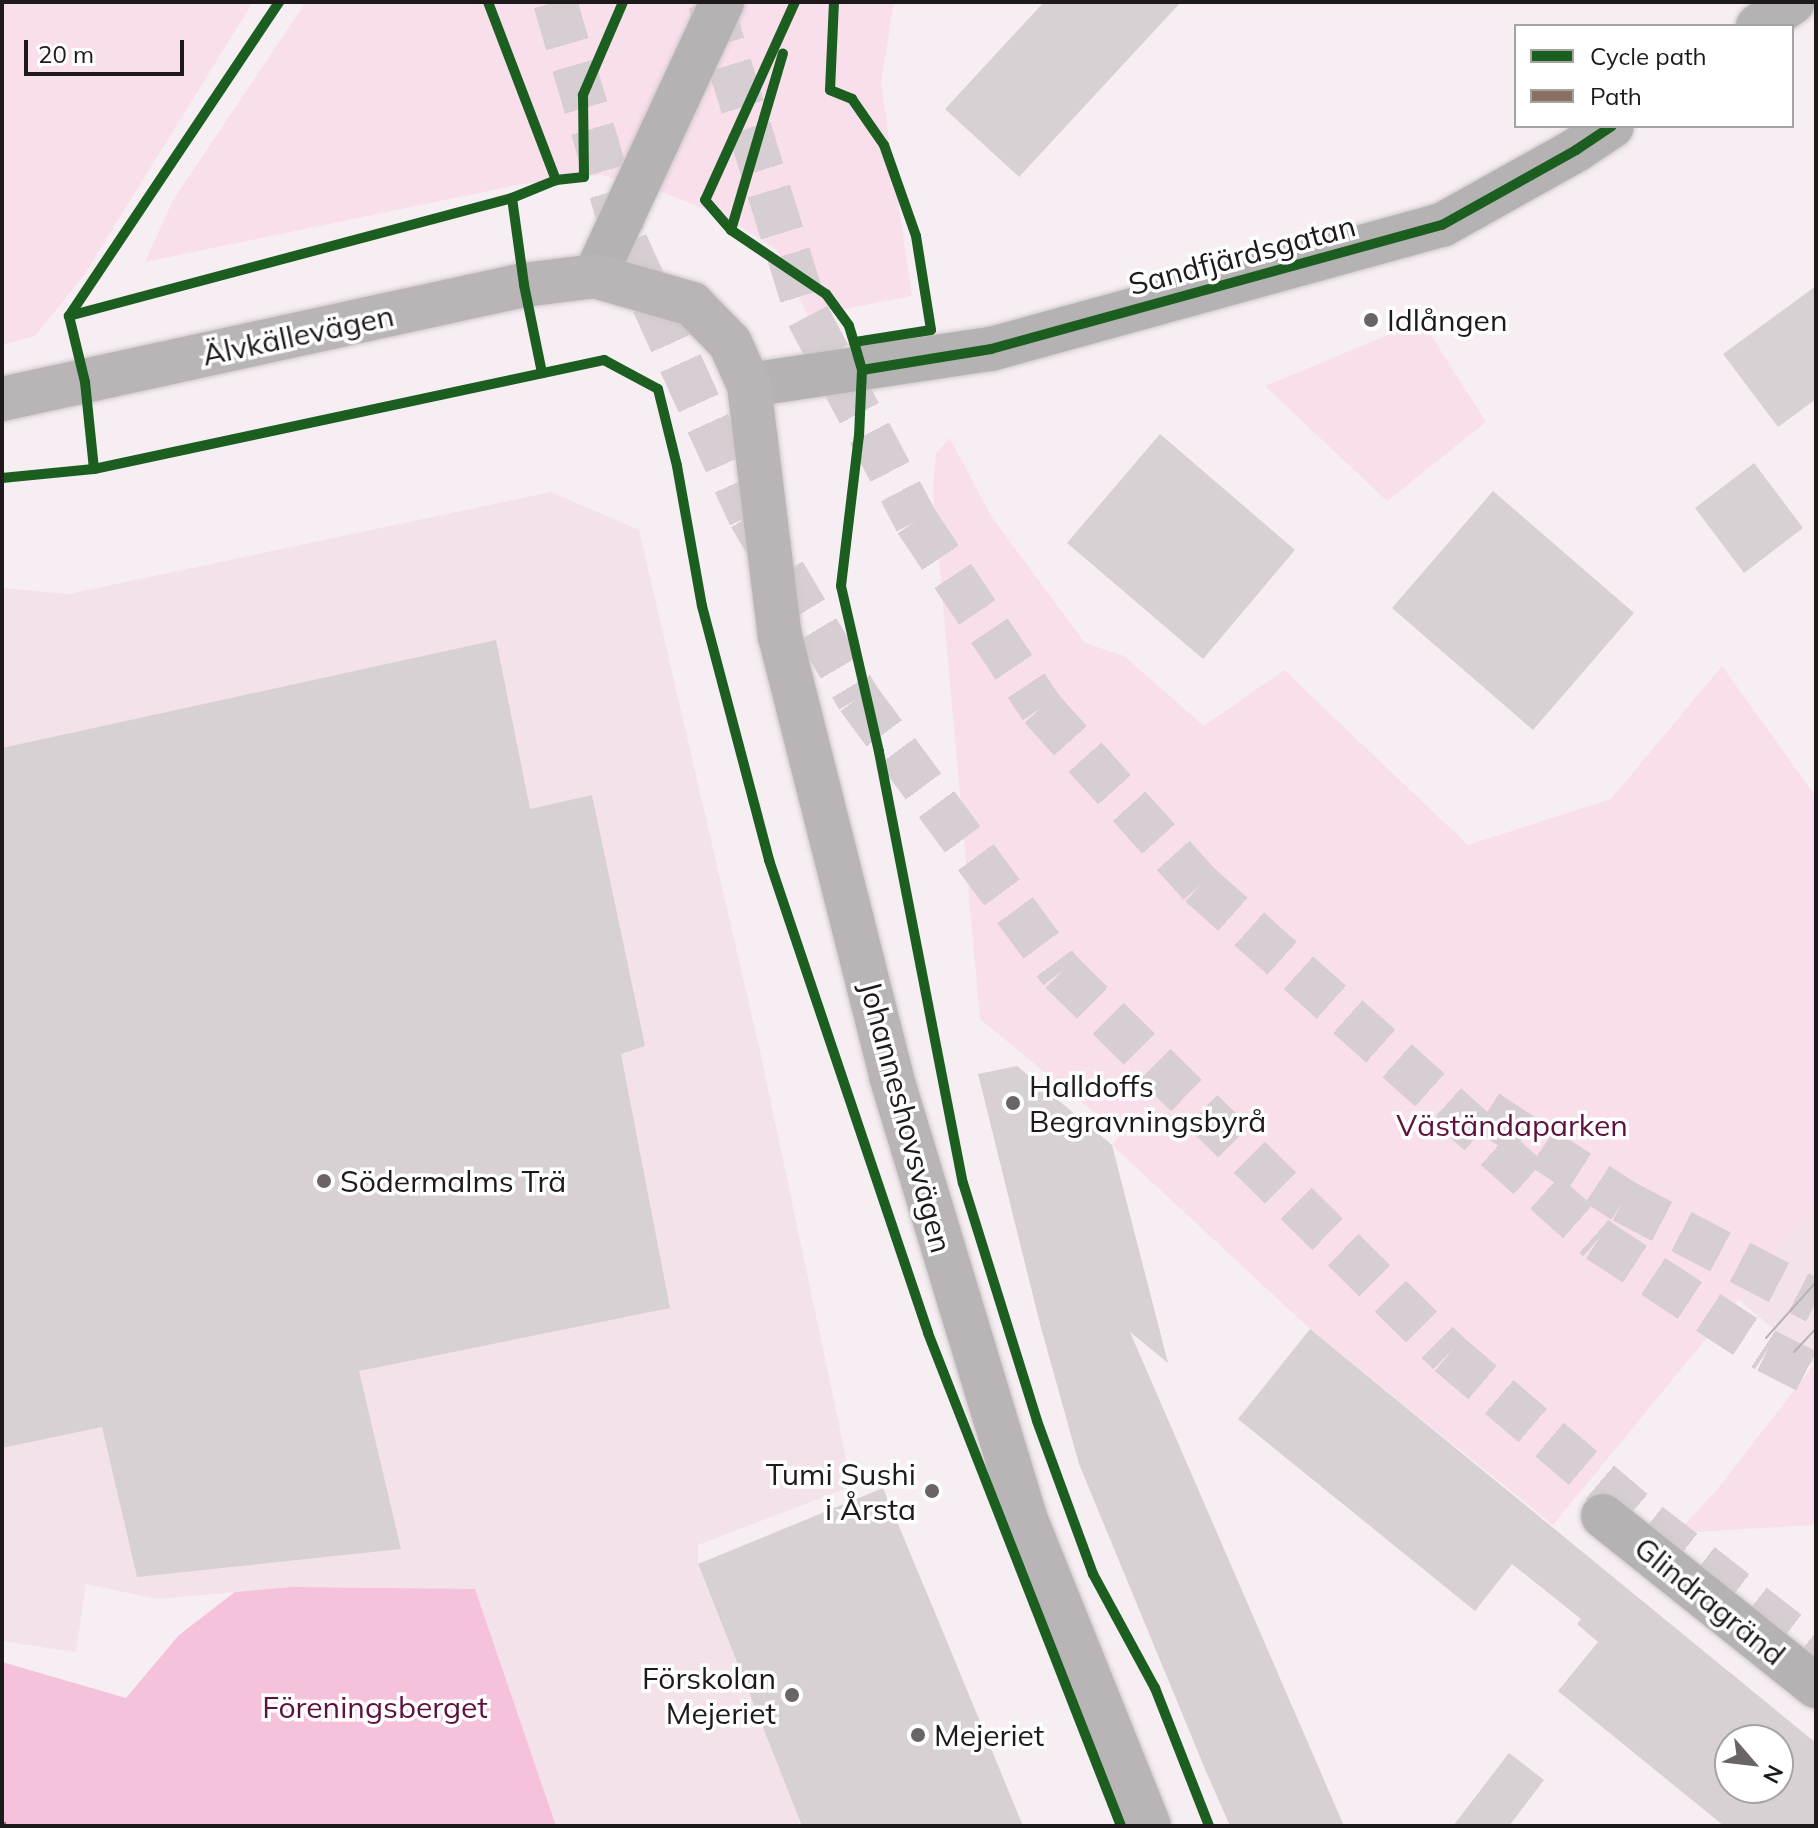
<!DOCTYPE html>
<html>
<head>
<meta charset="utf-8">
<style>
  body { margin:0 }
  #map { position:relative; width:1818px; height:1828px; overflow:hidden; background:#f6eef2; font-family:Mulish,sans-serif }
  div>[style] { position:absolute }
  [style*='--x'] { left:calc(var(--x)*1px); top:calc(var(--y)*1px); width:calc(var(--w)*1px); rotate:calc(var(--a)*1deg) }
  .built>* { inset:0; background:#f3e2ea }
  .green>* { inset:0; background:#f9dfeb }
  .forest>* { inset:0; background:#f6c1db }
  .building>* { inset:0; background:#d8d1d4 }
  .highway-tunnel>* { height:44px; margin-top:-22px; transform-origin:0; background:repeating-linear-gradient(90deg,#d6ced2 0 44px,transparent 0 66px) }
  .roads { filter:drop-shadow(0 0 2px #cec8cb) drop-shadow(0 0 2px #cec8cb) }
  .minor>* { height:44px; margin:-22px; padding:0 22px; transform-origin:22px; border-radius:22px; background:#b5b2b3 }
  .major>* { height:44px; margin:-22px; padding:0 22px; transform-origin:22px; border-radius:22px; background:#b9b4b6 }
  .tram>* { height:2px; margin:-1px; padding:0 1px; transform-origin:1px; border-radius:1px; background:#b6b2b4 }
  .quiet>* { height:8px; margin-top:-4px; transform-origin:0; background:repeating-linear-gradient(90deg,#8d6e63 0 16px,transparent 0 24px) }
  .cycleway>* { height:10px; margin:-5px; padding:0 5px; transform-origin:5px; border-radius:5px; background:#1b5e20 }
  .dots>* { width:22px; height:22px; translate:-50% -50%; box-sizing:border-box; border:4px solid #fff; border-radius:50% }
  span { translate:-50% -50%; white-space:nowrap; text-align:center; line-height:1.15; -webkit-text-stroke:7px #fff; paint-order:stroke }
  .street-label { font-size:30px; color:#1e191b }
  .poi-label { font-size:30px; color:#1e191b }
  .left { translate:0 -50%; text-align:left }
  .right { translate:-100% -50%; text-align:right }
  .park-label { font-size:30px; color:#5e103e }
  .frame { position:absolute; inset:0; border:4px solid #1e191b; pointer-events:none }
  .legend { position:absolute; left:1514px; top:24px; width:280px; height:104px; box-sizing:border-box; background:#fff; border:2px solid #a5a3a4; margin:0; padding:10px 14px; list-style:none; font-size:24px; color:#1e191b }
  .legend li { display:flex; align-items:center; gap:16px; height:40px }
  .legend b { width:40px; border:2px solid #a5a3a4 }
  .north { position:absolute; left:1714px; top:1724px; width:80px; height:80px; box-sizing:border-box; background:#fff; border:2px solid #a5a3a4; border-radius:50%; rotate:118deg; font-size:22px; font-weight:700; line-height:32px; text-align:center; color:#1e191b }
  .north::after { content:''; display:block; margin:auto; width:28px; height:36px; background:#6a6466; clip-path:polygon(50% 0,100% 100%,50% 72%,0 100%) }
  .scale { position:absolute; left:24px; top:40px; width:160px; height:36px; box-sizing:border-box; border:4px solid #1e191b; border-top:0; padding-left:10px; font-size:24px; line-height:28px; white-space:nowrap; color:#1e191b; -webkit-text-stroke:6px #fff; paint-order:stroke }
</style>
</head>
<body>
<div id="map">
  <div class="built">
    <div style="clip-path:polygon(551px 492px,639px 530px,760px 1051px,852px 1486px,698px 1545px,698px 1565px,802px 1826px,556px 1826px,475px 1589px,292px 1587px,157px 1599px,86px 1584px,76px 1652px,2px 1641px,2px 588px,69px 594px)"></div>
    <div style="clip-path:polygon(1816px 1205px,1816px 1362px,1814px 1364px,1737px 1298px)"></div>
  </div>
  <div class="green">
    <div style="clip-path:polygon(2px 2px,253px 2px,84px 275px,35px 336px,2px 345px)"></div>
    <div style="clip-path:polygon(306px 2px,894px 2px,881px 83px,912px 296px,808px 316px,777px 250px,727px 218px,657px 190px,601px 175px,517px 185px,145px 262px,173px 200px)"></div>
    <div style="clip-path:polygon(1422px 321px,1486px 422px,1387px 501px,1265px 386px)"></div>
    <div style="clip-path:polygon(950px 438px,991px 516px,1085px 643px,1124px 656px,1204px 726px,1284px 670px,1468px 845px,1611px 799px,1722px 666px,1816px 797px,1816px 1205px,1553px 1525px,1310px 1329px,1112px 1145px,1120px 1134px,980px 1019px,933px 493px,936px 453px)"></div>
    <div style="clip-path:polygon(1816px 1362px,1816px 1525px,1677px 1533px,1719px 1487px)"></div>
  </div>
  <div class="forest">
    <div style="clip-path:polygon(292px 1587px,475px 1589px,556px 1826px,2px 1826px,2px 1662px,126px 1698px,179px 1635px,235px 1592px)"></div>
  </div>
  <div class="building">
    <div style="clip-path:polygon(1044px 2px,1181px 2px,1019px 177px,945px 109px)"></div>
    <div style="clip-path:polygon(1816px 286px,1816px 399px,1778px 427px,1723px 354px)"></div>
    <div style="clip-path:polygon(1160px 434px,1295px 550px,1203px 659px,1067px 543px)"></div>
    <div style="clip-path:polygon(1754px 463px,1803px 528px,1744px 573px,1695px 508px)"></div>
    <div style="clip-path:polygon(1493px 491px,1634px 613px,1533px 730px,1392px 608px)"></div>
    <div style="clip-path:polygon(496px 640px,530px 809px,592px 795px,645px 1046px,621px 1054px,670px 1308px,359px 1371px,401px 1549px,137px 1577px,102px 1427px,2px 1448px,2px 748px)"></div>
    <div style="clip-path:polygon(1017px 1066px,1112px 1145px,1168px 1363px,1130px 1332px,1344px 1826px,1230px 1826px,1205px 1769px,1079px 1464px,1040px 1324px,978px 1074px)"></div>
    <div style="clip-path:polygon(evenodd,1310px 1329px,1816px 1743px,1816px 1826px,1724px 1826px,1558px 1691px,1598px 1642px,1577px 1624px,1581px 1619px,1512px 1564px,1475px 1611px,1238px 1419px,1310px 1329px,1730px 1740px,1778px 1740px,1778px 1788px,1730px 1788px,1730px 1740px)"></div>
    <div style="clip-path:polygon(883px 1488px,948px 1644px,1023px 1826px,802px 1826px,698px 1564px)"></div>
    <div style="clip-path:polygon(1509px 1753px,1544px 1780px,1509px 1826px,1453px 1826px)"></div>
  </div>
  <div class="highway-tunnel">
    <div style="--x:555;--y:2;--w:251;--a:73.6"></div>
    <div style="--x:626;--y:243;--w:300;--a:65.6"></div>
    <div style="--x:750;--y:516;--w:212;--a:59.3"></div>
    <div style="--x:858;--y:698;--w:341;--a:53.5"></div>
    <div style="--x:1061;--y:972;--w:544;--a:44.55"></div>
    <div style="--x:1449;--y:1354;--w:262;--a:40.4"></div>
    <div style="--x:1649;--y:1524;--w:212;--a:37.9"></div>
    <div style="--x:710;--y:2;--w:329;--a:72.7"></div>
    <div style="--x:808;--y:316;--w:232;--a:62.2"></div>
    <div style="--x:916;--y:521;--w:225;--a:56.2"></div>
    <div style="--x:1041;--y:708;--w:238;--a:48.1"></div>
    <div style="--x:1200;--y:885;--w:533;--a:41.73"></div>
    <div style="--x:1598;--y:1240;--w:202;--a:33.3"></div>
    <div style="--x:1767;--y:1351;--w:55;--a:27"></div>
    <div style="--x:1487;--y:1112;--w:163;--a:33.2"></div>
    <div style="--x:1623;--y:1201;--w:218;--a:27.6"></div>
  </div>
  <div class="roads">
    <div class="minor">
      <div style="--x:1758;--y:26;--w:42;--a:-34.4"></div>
      <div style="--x:595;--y:276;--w:302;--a:-65.1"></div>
      <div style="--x:749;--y:385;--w:245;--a:-8.5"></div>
      <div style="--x:991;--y:349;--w:468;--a:-15.4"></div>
      <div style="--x:1442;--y:225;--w:154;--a:-29.2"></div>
      <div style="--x:1576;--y:150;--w:43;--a:-33.7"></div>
      <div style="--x:1603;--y:1516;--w:273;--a:38.6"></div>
    </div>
    <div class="major">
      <div style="--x:2;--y:399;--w:534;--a:-12.32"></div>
      <div style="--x:524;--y:285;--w:72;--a:-7.2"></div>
      <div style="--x:595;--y:276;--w:101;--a:16.1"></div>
      <div style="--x:692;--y:304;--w:54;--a:45.7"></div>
      <div style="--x:730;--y:343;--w:46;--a:65.7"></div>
      <div style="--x:749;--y:385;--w:253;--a:83"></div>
      <div style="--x:780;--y:636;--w:454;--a:75.8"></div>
      <div style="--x:891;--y:1076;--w:459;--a:73.1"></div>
      <div style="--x:1024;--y:1515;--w:335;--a:68.1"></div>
    </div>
  </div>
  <div class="tram">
    <div style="--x:1766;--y:1338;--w:75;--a:-48.2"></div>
    <div style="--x:1794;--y:1352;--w:33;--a:-47"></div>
  </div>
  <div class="quiet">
    <div style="--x:2;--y:1826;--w:4;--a:0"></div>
  </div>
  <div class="cycleway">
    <div style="--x:488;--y:2;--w:191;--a:69.1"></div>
    <div style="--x:795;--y:2;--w:217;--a:114.4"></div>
    <div style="--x:705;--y:200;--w:40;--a:49"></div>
    <div style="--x:731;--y:230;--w:115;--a:34"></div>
    <div style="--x:826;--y:294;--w:39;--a:54"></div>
    <div style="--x:849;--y:326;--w:17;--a:73"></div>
    <div style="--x:854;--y:342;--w:29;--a:74"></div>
    <div style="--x:862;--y:370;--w:65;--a:92.6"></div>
    <div style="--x:859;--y:435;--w:152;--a:96.8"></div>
    <div style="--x:841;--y:586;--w:170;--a:77.1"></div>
    <div style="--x:879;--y:752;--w:439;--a:79"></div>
    <div style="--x:963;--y:1183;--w:249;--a:72.7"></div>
    <div style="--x:1037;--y:1421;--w:163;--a:69.9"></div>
    <div style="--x:1093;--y:1574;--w:130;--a:61.5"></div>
    <div style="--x:1155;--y:1688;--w:148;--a:68.6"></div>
    <div style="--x:834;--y:2;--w:88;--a:92.6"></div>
    <div style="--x:830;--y:90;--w:24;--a:22"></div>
    <div style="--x:852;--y:99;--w:56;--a:55.2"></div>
    <div style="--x:884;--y:145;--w:96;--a:70.6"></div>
    <div style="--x:916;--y:236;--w:95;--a:80.9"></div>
    <div style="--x:931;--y:330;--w:78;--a:171.1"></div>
    <div style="--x:512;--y:198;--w:88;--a:82.1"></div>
    <div style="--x:524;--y:285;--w:90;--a:78.4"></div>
    <div style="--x:731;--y:230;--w:184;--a:-73.6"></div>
    <div style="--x:69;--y:316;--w:458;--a:-14.9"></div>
    <div style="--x:512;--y:198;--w:48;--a:-22.2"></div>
    <div style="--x:556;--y:180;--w:28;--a:-6"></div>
    <div style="--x:584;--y:177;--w:82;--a:-90.7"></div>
    <div style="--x:583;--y:95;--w:101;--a:-66.7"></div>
    <div style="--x:862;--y:370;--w:131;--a:-9.2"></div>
    <div style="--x:991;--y:349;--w:468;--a:-15.4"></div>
    <div style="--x:1442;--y:225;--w:154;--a:-29.2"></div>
    <div style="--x:1576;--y:150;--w:43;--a:-33.7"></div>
    <div style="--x:94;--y:469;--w:87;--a:-95.9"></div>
    <div style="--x:85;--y:382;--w:68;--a:-103.6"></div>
    <div style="--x:69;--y:316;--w:378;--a:-56.2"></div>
    <div style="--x:2;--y:478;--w:92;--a:-5.6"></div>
    <div style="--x:94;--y:469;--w:522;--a:-12.06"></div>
    <div style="--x:604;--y:360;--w:61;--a:28.2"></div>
    <div style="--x:658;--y:389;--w:79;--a:76.1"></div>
    <div style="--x:677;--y:466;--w:142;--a:79.9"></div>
    <div style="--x:702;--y:606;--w:263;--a:75.2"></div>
    <div style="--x:769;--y:860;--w:499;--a:71.4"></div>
    <div style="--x:928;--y:1333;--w:529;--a:68.62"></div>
  </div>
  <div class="dots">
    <div style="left:1371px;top:320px;background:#6a6466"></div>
    <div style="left:1013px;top:1103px;background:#6a6466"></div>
    <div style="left:324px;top:1181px;background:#6a6466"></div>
    <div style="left:932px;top:1491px;background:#6a6466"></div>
    <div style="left:792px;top:1695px;background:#6a6466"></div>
    <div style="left:918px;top:1735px;background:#6a6466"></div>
  </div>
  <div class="street-label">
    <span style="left:1242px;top:255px;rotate:-15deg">Sandfjärdsgatan</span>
    <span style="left:298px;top:335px;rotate:-12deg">Älvkällevägen</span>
    <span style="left:906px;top:1117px;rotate:75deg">Johanneshovsvägen</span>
    <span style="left:1710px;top:1601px;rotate:39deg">Glindragränd</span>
  </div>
  <div class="poi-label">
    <span class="left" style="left:1387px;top:320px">Idlången</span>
    <span class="left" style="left:1029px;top:1103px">Halldoffs<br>Begravningsbyrå</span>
    <span class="left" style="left:340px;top:1181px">Södermalms Trä</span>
    <span class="right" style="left:916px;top:1491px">Tumi Sushi<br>i Årsta</span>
    <span class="right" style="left:776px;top:1695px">Förskolan<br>Mejeriet</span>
    <span class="left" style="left:934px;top:1735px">Mejeriet</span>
  </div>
  <div class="park-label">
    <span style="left:1512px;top:1125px">Väständaparken</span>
    <span style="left:375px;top:1707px">Föreningsberget</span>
  </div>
  <div class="frame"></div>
  <ul class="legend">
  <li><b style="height:10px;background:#1b5e20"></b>Cycle path</li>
  <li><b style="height:10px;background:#8d6e63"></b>Path</li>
  </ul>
  <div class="north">N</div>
  <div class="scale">20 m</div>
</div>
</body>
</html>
